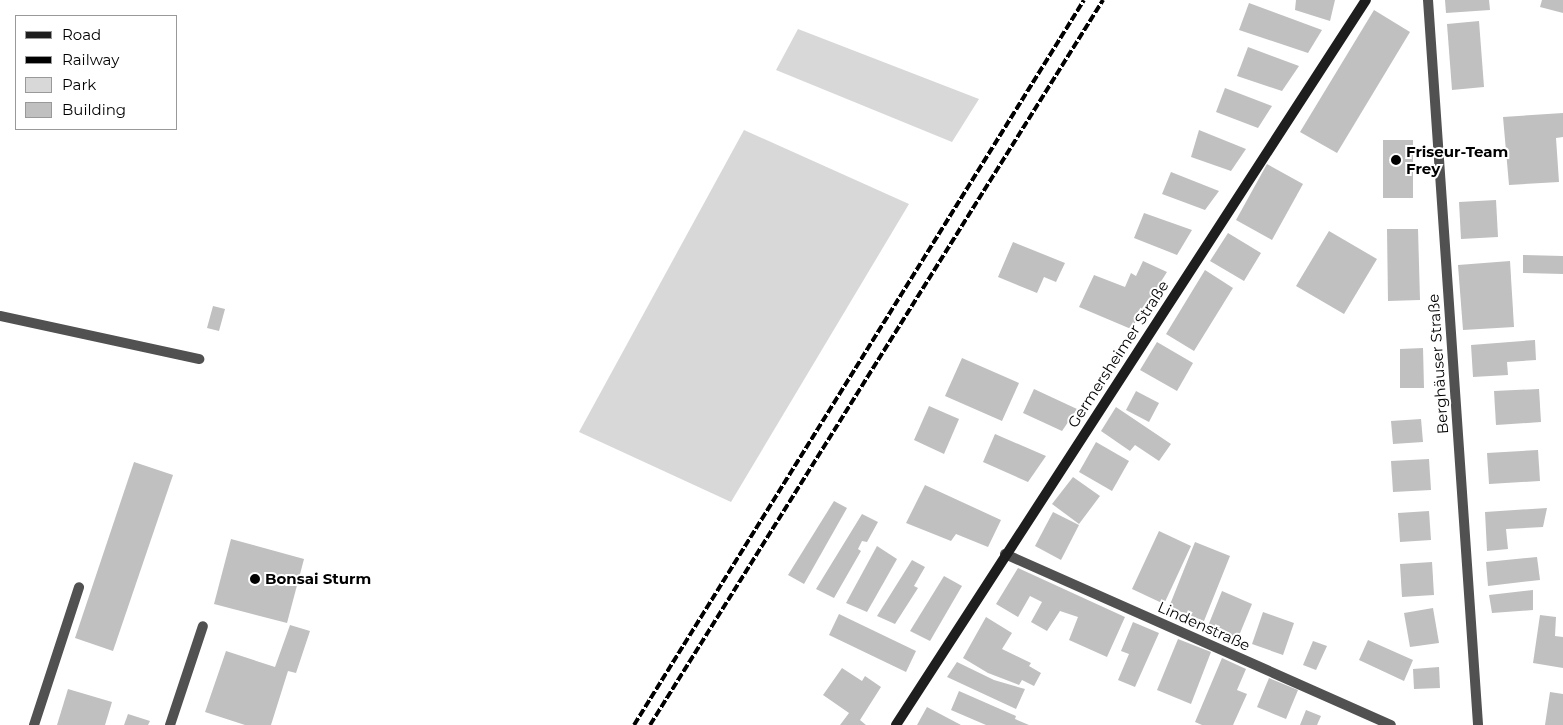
<!DOCTYPE html>
<html>
<head>
<meta charset="utf-8">
<style>
  body { margin:0 }
  #map { position:relative; width:1563px; height:725px; overflow:hidden; background:#fff; font-family:Montserrat,sans-serif }
  div>[style] { position:absolute }
  [style*='--x'] { left:calc(var(--x)*1px); top:calc(var(--y)*1px); width:calc(var(--w)*1px); rotate:calc(var(--a)*1deg) }
  .green>* { inset:0; background:#d8d8d8 }
  .building>* { inset:0; background:#c0c0c0 }
  .service>* { height:10px; margin:-5px; padding:0 5px; transform-origin:5px; border-radius:5px; background:#515151 }
  .minor>* { height:10px; margin:-5px; padding:0 5px; transform-origin:5px; border-radius:5px; background:#515151 }
  .tertiary>* { height:10px; margin:-5px; padding:0 5px; transform-origin:5px; border-radius:5px; background:#515151 }
  .secondary>* { height:10px; margin:-5px; padding:0 5px; transform-origin:5px; border-radius:5px; background:#1e1e1e }
  .rail>* { height:4px; margin-top:-2px; transform-origin:0; background:repeating-linear-gradient(90deg,#000 0 8px,transparent 0 10.5px) }
  .dots>* { width:14px; height:14px; translate:-50% -50%; box-sizing:border-box; border:2px solid #fff; border-radius:50% }
  span { translate:-50% -50%; white-space:nowrap; text-align:center; line-height:1.15; -webkit-text-stroke:4px #fff; paint-order:stroke }
  .poi-label { font-size:15px; color:#000; font-weight:700 }
  .left { translate:0 -50%; text-align:left }
  .street-label { font-size:15px; color:#000 }
  .legend { position:absolute; left:15px; top:15px; width:162px; height:115px; box-sizing:border-box; background:#fff; border:1px solid #999; margin:0; padding:6px 9px; list-style:none; font-size:15px; color:#000 }
  .legend li { display:flex; align-items:center; gap:10px; height:25px }
  .legend b { width:25px; border:1px solid #999 }
</style>
</head>
<body>
<div id="map">
  <div class="green">
    <div style="clip-path:polygon(798px 29px,979px 99px,952px 142px,776px 70px)"></div>
    <div style="clip-path:polygon(744px 130px,909px 204px,731px 502px,579px 432px)"></div>
  </div>
  <div class="building">
    <div style="clip-path:polygon(1296px 0,1335px 0,1330px 21px,1295px 10px)"></div>
    <div style="clip-path:polygon(1445px 0,1489px 0,1490px 10px,1446px 13px)"></div>
    <div style="clip-path:polygon(1542px 0,1563px 0,1563px 13px,1540px 7px)"></div>
    <div style="clip-path:polygon(1249px 3px,1322px 30px,1308px 53px,1239px 30px)"></div>
    <div style="clip-path:polygon(1374px 10px,1410px 32px,1337px 153px,1300px 132px)"></div>
    <div style="clip-path:polygon(1479px 21px,1484px 87px,1452px 90px,1447px 24px)"></div>
    <div style="clip-path:polygon(1248px 47px,1299px 66px,1282px 91px,1237px 76px)"></div>
    <div style="clip-path:polygon(1225px 88px,1272px 106px,1258px 128px,1216px 112px)"></div>
    <div style="clip-path:polygon(1563px 113px,1563px 137px,1556px 138px,1559px 182px,1509px 185px,1503px 117px)"></div>
    <div style="clip-path:polygon(1199px 130px,1246px 149px,1231px 171px,1191px 157px)"></div>
    <div style="clip-path:polygon(1383px 140px,1413px 140px,1413px 198px,1383px 198px)"></div>
    <div style="clip-path:polygon(1267px 164px,1303px 184px,1272px 240px,1236px 220px)"></div>
    <div style="clip-path:polygon(1171px 172px,1219px 191px,1205px 210px,1162px 194px)"></div>
    <div style="clip-path:polygon(1496px 200px,1498px 237px,1461px 239px,1459px 202px)"></div>
    <div style="clip-path:polygon(1144px 213px,1192px 230px,1177px 255px,1134px 238px)"></div>
    <div style="clip-path:polygon(1387px 229px,1418px 229px,1420px 300px,1388px 301px)"></div>
    <div style="clip-path:polygon(1329px 231px,1377px 259px,1344px 314px,1296px 286px)"></div>
    <div style="clip-path:polygon(1228px 233px,1261px 253px,1244px 281px,1210px 261px)"></div>
    <div style="clip-path:polygon(1013px 242px,1065px 263px,1056px 282px,1044px 277px,1037px 293px,998px 277px)"></div>
    <div style="clip-path:polygon(1523px 255px,1563px 256px,1563px 274px,1523px 273px)"></div>
    <div style="clip-path:polygon(1143px 261px,1167px 272px,1131px 329px,1079px 307px,1094px 275px,1125px 287px,1131px 273px,1136px 276px)"></div>
    <div style="clip-path:polygon(1510px 261px,1514px 327px,1463px 330px,1458px 265px)"></div>
    <div style="clip-path:polygon(1205px 270px,1233px 288px,1194px 351px,1166px 334px)"></div>
    <div style="clip-path:polygon(213px 306px,225px 309px,219px 331px,207px 328px)"></div>
    <div style="clip-path:polygon(1535px 340px,1536px 360px,1507px 362px,1508px 375px,1473px 377px,1471px 345px)"></div>
    <div style="clip-path:polygon(1157px 342px,1193px 363px,1177px 391px,1140px 370px)"></div>
    <div style="clip-path:polygon(1423px 348px,1424px 388px,1400px 388px,1400px 349px)"></div>
    <div style="clip-path:polygon(962px 358px,1019px 383px,1002px 421px,945px 396px)"></div>
    <div style="clip-path:polygon(1034px 389px,1077px 409px,1062px 431px,1023px 413px)"></div>
    <div style="clip-path:polygon(1539px 389px,1541px 422px,1496px 425px,1494px 391px)"></div>
    <div style="clip-path:polygon(1136px 391px,1159px 403px,1149px 422px,1126px 410px)"></div>
    <div style="clip-path:polygon(929px 406px,959px 419px,944px 454px,914px 440px)"></div>
    <div style="clip-path:polygon(1116px 407px,1171px 444px,1159px 461px,1135px 445px,1130px 451px,1101px 431px)"></div>
    <div style="clip-path:polygon(1421px 419px,1423px 442px,1393px 444px,1391px 421px)"></div>
    <div style="clip-path:polygon(995px 434px,1046px 456px,1028px 482px,983px 462px)"></div>
    <div style="clip-path:polygon(1096px 442px,1129px 461px,1112px 491px,1079px 472px)"></div>
    <div style="clip-path:polygon(1538px 450px,1540px 481px,1489px 484px,1487px 453px)"></div>
    <div style="clip-path:polygon(1429px 459px,1431px 490px,1393px 492px,1391px 461px)"></div>
    <div style="clip-path:polygon(134px 462px,173px 475px,113px 651px,75px 638px)"></div>
    <div style="clip-path:polygon(1073px 477px,1100px 496px,1079px 524px,1052px 504px)"></div>
    <div style="clip-path:polygon(925px 485px,1001px 520px,988px 547px,956px 534px,951px 541px,906px 523px)"></div>
    <div style="clip-path:polygon(834px 501px,847px 508px,804px 584px,788px 575px)"></div>
    <div style="clip-path:polygon(1547px 508px,1543px 527px,1506px 529px,1508px 549px,1487px 551px,1485px 512px)"></div>
    <div style="clip-path:polygon(1429px 511px,1431px 540px,1400px 542px,1398px 513px)"></div>
    <div style="clip-path:polygon(1053px 512px,1079px 525px,1061px 560px,1035px 546px)"></div>
    <div style="clip-path:polygon(862px 514px,878px 522px,867px 542px,862px 541px,858px 549px,861px 551px,834px 598px,816px 589px)"></div>
    <div style="clip-path:polygon(1159px 531px,1191px 546px,1164px 604px,1132px 589px)"></div>
    <div style="clip-path:polygon(231px 539px,304px 559px,287px 623px,214px 604px)"></div>
    <div style="clip-path:polygon(1195px 542px,1230px 556px,1204px 621px,1169px 607px)"></div>
    <div style="clip-path:polygon(877px 546px,897px 559px,867px 612px,846px 603px)"></div>
    <div style="clip-path:polygon(1537px 557px,1540px 580px,1488px 586px,1486px 562px)"></div>
    <div style="clip-path:polygon(912px 560px,925px 567px,914px 586px,918px 588px,895px 624px,877px 616px)"></div>
    <div style="clip-path:polygon(1432px 562px,1434px 595px,1402px 597px,1400px 564px)"></div>
    <div style="clip-path:polygon(1018px 568px,1125px 617px,1107px 657px,1069px 640px,1078px 617px,1060px 611px,1047px 631px,1031px 622px,1042px 602px,1030px 596px,1018px 617px,996px 604px)"></div>
    <div style="clip-path:polygon(944px 576px,962px 586px,930px 641px,910px 631px)"></div>
    <div style="clip-path:polygon(1533px 590px,1533px 610px,1492px 613px,1489px 595px)"></div>
    <div style="clip-path:polygon(1222px 591px,1252px 604px,1238px 638px,1208px 626px)"></div>
    <div style="clip-path:polygon(1433px 608px,1439px 643px,1410px 647px,1404px 613px)"></div>
    <div style="clip-path:polygon(1263px 612px,1294px 623px,1283px 655px,1252px 644px)"></div>
    <div style="clip-path:polygon(839px 614px,916px 651px,906px 672px,829px 635px)"></div>
    <div style="clip-path:polygon(1540px 615px,1556px 617px,1555px 636px,1563px 637px,1563px 668px,1533px 663px)"></div>
    <div style="clip-path:polygon(986px 617px,1012px 633px,1002px 649px,1031px 663px,1029px 666px,1041px 673px,1034px 686px,1022px 680px,1019px 685px,988px 673px,963px 658px)"></div>
    <div style="clip-path:polygon(1133px 622px,1159px 633px,1135px 687px,1118px 680px,1129px 654px,1121px 651px)"></div>
    <div style="clip-path:polygon(290px 625px,310px 631px,296px 673px,288px 671px,271px 725px,245px 725px,205px 712px,226px 651px,275px 667px)"></div>
    <div style="clip-path:polygon(1178px 639px,1211px 652px,1191px 704px,1157px 690px)"></div>
    <div style="clip-path:polygon(1368px 640px,1413px 660px,1404px 681px,1359px 660px)"></div>
    <div style="clip-path:polygon(1313px 641px,1327px 646px,1316px 670px,1303px 665px)"></div>
    <div style="clip-path:polygon(1222px 658px,1246px 669px,1237px 690px,1247px 694px,1233px 725px,1202px 725px,1195px 722px)"></div>
    <div style="clip-path:polygon(957px 662px,994px 680px,1025px 689px,1016px 709px,947px 677px)"></div>
    <div style="clip-path:polygon(1439px 667px,1440px 688px,1414px 689px,1413px 669px)"></div>
    <div style="clip-path:polygon(842px 668px,862px 681px,865px 676px,881px 687px,860px 720px,866px 725px,840px 725px,849px 713px,823px 695px)"></div>
    <div style="clip-path:polygon(1269px 678px,1298px 690px,1286px 719px,1257px 707px)"></div>
    <div style="clip-path:polygon(68px 689px,112px 702px,105px 725px,57px 725px)"></div>
    <div style="clip-path:polygon(959px 691px,1016px 716px,1015px 719px,1029px 725px,986px 725px,951px 710px)"></div>
    <div style="clip-path:polygon(1550px 692px,1563px 694px,1563px 725px,1545px 725px)"></div>
    <div style="clip-path:polygon(927px 707px,961px 725px,917px 725px)"></div>
    <div style="clip-path:polygon(1306px 710px,1321px 716px,1317px 725px,1300px 725px)"></div>
    <div style="clip-path:polygon(128px 714px,150px 721px,148px 725px,124px 725px)"></div>
  </div>
  <div class="service">
    <div style="--x:0;--y:316;--w:204;--a:12.2"></div>
    <div style="--x:34;--y:725;--w:145;--a:-71.9"></div>
    <div style="--x:170;--y:725;--w:104;--a:-71.6"></div>
  </div>
  <div class="minor">
    <div style="--x:1005;--y:554;--w:422;--a:23.9"></div>
  </div>
  <div class="tertiary">
    <div style="--x:1428;--y:0;--w:727;--a:86.05"></div>
  </div>
  <div class="secondary">
    <div style="--x:896;--y:725;--w:864;--a:-57.05"></div>
  </div>
  <div class="rail">
    <div style="--x:634;--y:725;--w:853;--a:-58.17"></div>
    <div style="--x:650;--y:725;--w:855;--a:-58"></div>
  </div>
  <div class="dots">
    <div style="left:1396px;top:160px;background:#000"></div>
    <div style="left:255px;top:579px;background:#000"></div>
  </div>
  <div class="poi-label">
    <span class="left" style="left:1406px;top:160px">Friseur-Team<br>Frey</span>
    <span class="left" style="left:265px;top:579px">Bonsai Sturm</span>
  </div>
  <div class="street-label">
    <span style="left:1118px;top:354px;rotate:-57deg">Germersheimer Straße</span>
    <span style="left:1438px;top:364px;rotate:-94deg">Berghäuser Straße</span>
    <span style="left:1204px;top:626px;rotate:24deg">Lindenstraße</span>
  </div>
  <ul class="legend">
  <li><b style="height:6px;background:#1e1e1e"></b>Road</li>
  <li><b style="height:6px;background:#000"></b>Railway</li>
  <li><b style="height:14px;background:#d8d8d8"></b>Park</li>
  <li><b style="height:14px;background:#c0c0c0"></b>Building</li>
  </ul>
</div>
</body>
</html>
